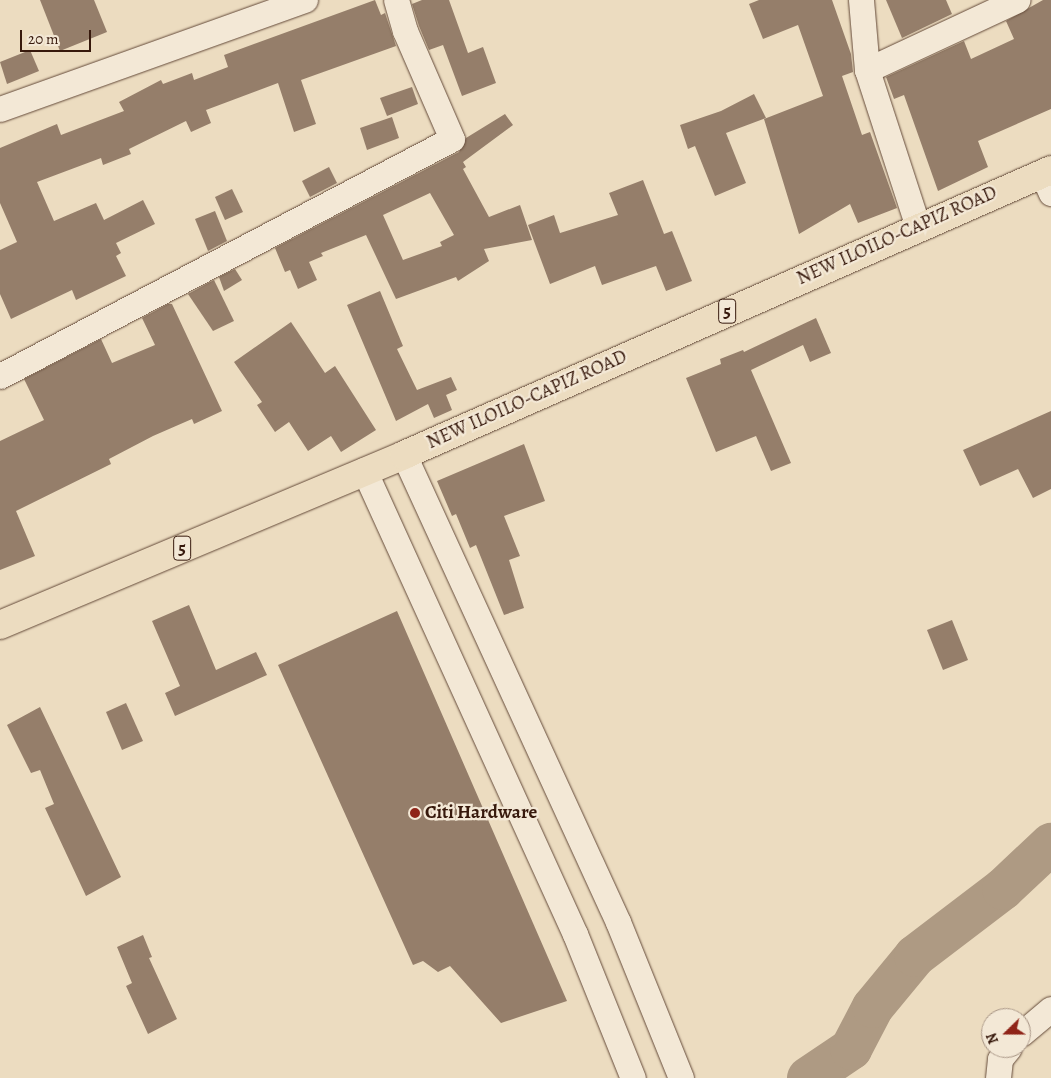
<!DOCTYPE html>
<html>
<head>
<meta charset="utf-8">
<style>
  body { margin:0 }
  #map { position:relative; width:1051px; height:1078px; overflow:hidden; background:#ecdcc0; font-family:Alegreya,serif }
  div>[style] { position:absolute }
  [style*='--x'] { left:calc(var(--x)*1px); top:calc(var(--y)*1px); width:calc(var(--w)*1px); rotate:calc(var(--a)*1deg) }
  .river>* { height:42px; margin:-21px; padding:0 21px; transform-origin:21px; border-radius:21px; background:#ae9a83 }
  .building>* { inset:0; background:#957e6a }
  .roads { filter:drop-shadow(0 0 1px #644a39) drop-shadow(0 0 1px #644a39) }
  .minor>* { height:25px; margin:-12.5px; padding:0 12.5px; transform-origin:12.5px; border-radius:12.5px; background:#f3e8d6 }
  .highway>* { height:28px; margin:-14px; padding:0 14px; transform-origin:14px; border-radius:14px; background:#ecdcc0 }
  .dots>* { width:14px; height:14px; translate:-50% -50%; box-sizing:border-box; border:2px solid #f3e8d6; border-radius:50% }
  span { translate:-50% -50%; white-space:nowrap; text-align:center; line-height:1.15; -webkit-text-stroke:4.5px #f3e8d6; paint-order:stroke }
  .shield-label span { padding:1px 4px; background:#f3e8d6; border:1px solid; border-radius:4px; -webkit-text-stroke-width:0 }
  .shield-label { font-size:18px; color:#37190c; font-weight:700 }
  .street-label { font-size:19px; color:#37190c }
  .poi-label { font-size:19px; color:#37190c; font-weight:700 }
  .left { translate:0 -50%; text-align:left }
  .north { position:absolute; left:981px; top:1008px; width:50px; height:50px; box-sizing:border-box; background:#f3e8d6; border:1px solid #a89585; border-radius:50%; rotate:248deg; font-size:14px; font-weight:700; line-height:20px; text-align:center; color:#37190c }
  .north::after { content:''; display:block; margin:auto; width:18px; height:22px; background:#8f2418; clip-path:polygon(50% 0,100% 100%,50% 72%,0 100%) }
  .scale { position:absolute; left:20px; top:30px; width:71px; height:22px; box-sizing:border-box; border:2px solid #37190c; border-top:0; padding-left:6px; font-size:15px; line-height:18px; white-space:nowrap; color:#37190c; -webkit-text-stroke:4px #f3e8d6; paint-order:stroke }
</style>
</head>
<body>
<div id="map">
  <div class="river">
    <div style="--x:808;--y:1078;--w:52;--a:-34"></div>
    <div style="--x:851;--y:1049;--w:47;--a:-62.4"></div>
    <div style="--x:873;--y:1007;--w:66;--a:-50.5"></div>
    <div style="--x:915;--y:956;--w:111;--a:-37.3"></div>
    <div style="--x:1003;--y:889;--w:66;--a:-43.2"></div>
  </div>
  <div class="building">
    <div style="clip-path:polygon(40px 0,94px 0,107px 32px,60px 51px)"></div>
    <div style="clip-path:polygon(375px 0,381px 15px,385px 13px,396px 46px,301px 80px,316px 124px,294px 132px,278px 83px,206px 110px,211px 123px,191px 132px,186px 121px,129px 149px,131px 154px,103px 165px,101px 158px,37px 182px,54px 221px,96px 203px,104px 220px,143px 200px,155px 224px,116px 243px,121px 253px,116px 256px,126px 276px,76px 300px,72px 290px,11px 319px,0 294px,0 250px,17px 242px,0 203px,0 148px,57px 124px,61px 135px,124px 111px,119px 102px,161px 80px,163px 84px,192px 73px,194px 80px,228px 67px,224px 55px)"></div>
    <div style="clip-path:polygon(422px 0,449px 0,468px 53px,483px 47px,496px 83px,462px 96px,443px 45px,429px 50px,419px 26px,412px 4px)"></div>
    <div style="clip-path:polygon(759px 0,832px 0,851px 54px,853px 72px,842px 76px,862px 135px,870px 132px,897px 208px,858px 223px,850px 204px,799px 234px,764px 119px,823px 96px,798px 25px,763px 39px,749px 4px)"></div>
    <div style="clip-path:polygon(886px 0,946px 0,952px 14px,902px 38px)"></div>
    <div style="clip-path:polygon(1043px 0,1051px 0,1051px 109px,978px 141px,988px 167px,938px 191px,904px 95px,894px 99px,886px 77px,964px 41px,971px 59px,1014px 39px,1006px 21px)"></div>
    <div style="clip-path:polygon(30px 50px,39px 71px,7px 84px,0 62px)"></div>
    <div style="clip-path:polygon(412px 87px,418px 104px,387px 116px,380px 98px)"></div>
    <div style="clip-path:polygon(754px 94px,766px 118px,726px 133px,746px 183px,715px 196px,695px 146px,688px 149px,680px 125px,721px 111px)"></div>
    <div style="clip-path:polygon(evenodd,505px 114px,513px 125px,463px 162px,466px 167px,463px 169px,489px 217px,520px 205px,532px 240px,484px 249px,489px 261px,458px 281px,456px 277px,396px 299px,366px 235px,321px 253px,323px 256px,309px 262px,317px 280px,298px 289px,290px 270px,285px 272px,275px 248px,459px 152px,466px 138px,505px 114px,430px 193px,454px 235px,440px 242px,442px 246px,403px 260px,383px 215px,430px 193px)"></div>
    <div style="clip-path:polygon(392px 117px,399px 138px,367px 150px,360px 128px)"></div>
    <div style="clip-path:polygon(329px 167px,337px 183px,310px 197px,302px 181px)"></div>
    <div style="clip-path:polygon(643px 180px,664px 234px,672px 231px,692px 281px,666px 291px,656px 266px,602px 285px,595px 266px,550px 284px,528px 225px,554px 215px,560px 233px,618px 215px,609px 193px)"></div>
    <div style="clip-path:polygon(232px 189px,243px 212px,225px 220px,215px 197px)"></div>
    <div style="clip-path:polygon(215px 211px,227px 241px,208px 251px,195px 219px)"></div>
    <div style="clip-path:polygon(235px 269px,242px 280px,224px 291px,219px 277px)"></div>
    <div style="clip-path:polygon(214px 280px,234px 321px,213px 331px,188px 294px)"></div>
    <div style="clip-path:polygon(380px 291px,403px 346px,397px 349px,417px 390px,451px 377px,457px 390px,446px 395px,452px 410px,434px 418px,428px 404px,396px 421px,347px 305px)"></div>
    <div style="clip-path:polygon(168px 304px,172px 304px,222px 411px,194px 424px,192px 419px,153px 436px,109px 459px,111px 464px,16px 511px,35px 556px,0 570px,0 441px,44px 420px,24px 379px,101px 339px,112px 363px,155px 345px,142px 318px)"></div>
    <div style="clip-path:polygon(816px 318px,831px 353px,810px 362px,803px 345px,751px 370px,791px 463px,771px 471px,756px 436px,716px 452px,686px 378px,721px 364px,720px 359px,743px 350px,744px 352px)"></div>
    <div style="clip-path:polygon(291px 322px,325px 373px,335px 366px,376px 430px,341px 452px,331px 436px,308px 451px,289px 422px,275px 432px,257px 405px,262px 402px,234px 362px)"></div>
    <div style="clip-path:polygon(1051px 411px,1051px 489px,1033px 498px,1018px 469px,980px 486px,963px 450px)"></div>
    <div style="clip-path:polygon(524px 444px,545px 501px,504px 516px,520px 556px,509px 560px,524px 608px,504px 615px,476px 545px,470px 548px,456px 514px,452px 516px,437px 481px)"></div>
    <div style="clip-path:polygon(189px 605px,216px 670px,256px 652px,267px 675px,175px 716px,165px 693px,180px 686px,152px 621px)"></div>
    <div style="clip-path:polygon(397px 611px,567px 1001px,501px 1023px,450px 966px,438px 972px,423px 961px,413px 965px,278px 665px)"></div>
    <div style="clip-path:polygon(952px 620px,968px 660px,943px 670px,927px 630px)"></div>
    <div style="clip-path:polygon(126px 703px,143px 741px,122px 750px,106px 712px)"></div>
    <div style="clip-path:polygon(40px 707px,121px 877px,86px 896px,45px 808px,54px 804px,40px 770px,31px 773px,7px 725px)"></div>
    <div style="clip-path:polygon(143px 935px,152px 957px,149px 958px,177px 1019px,148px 1034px,126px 986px,132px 983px,117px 947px)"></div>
  </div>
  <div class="roads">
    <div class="minor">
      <div style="--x:861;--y:0;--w:70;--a:85.1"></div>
      <div style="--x:867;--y:70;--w:165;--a:72"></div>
      <div style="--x:867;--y:70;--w:166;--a:-25"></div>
      <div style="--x:0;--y:109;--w:324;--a:-19.7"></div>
      <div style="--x:1042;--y:173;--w:22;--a:66"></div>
      <div style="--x:0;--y:376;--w:510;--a:-27.67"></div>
      <div style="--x:452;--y:139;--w:118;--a:-113.5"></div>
      <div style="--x:405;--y:31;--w:32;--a:-106"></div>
      <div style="--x:404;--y:455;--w:514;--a:65.38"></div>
      <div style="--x:618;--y:922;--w:168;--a:68"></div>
      <div style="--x:364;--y:470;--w:510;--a:65.55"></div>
      <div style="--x:575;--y:934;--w:155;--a:68.1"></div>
      <div style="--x:1021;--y:1034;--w:39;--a:-40"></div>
      <div style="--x:998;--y:1078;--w:19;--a:-84"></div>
      <div style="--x:1000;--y:1059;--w:14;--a:-51"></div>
    </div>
    <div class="highway">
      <div style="--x:0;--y:625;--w:438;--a:-22.8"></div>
      <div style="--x:404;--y:455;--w:707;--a:-23.77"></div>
    </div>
  </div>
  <div class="dots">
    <div style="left:415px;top:813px;background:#8f2418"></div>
  </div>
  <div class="shield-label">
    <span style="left:727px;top:311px">5</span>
    <span style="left:182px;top:548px">5</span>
  </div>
  <div class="street-label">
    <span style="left:897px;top:236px;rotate:-24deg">NEW ILOILO-CAPIZ ROAD</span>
    <span style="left:527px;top:400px;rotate:-24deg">NEW ILOILO-CAPIZ ROAD</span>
  </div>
  <div class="poi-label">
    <span class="left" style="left:425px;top:813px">Citi Hardware</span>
  </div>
  <div class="north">N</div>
  <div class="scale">20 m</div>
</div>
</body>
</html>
